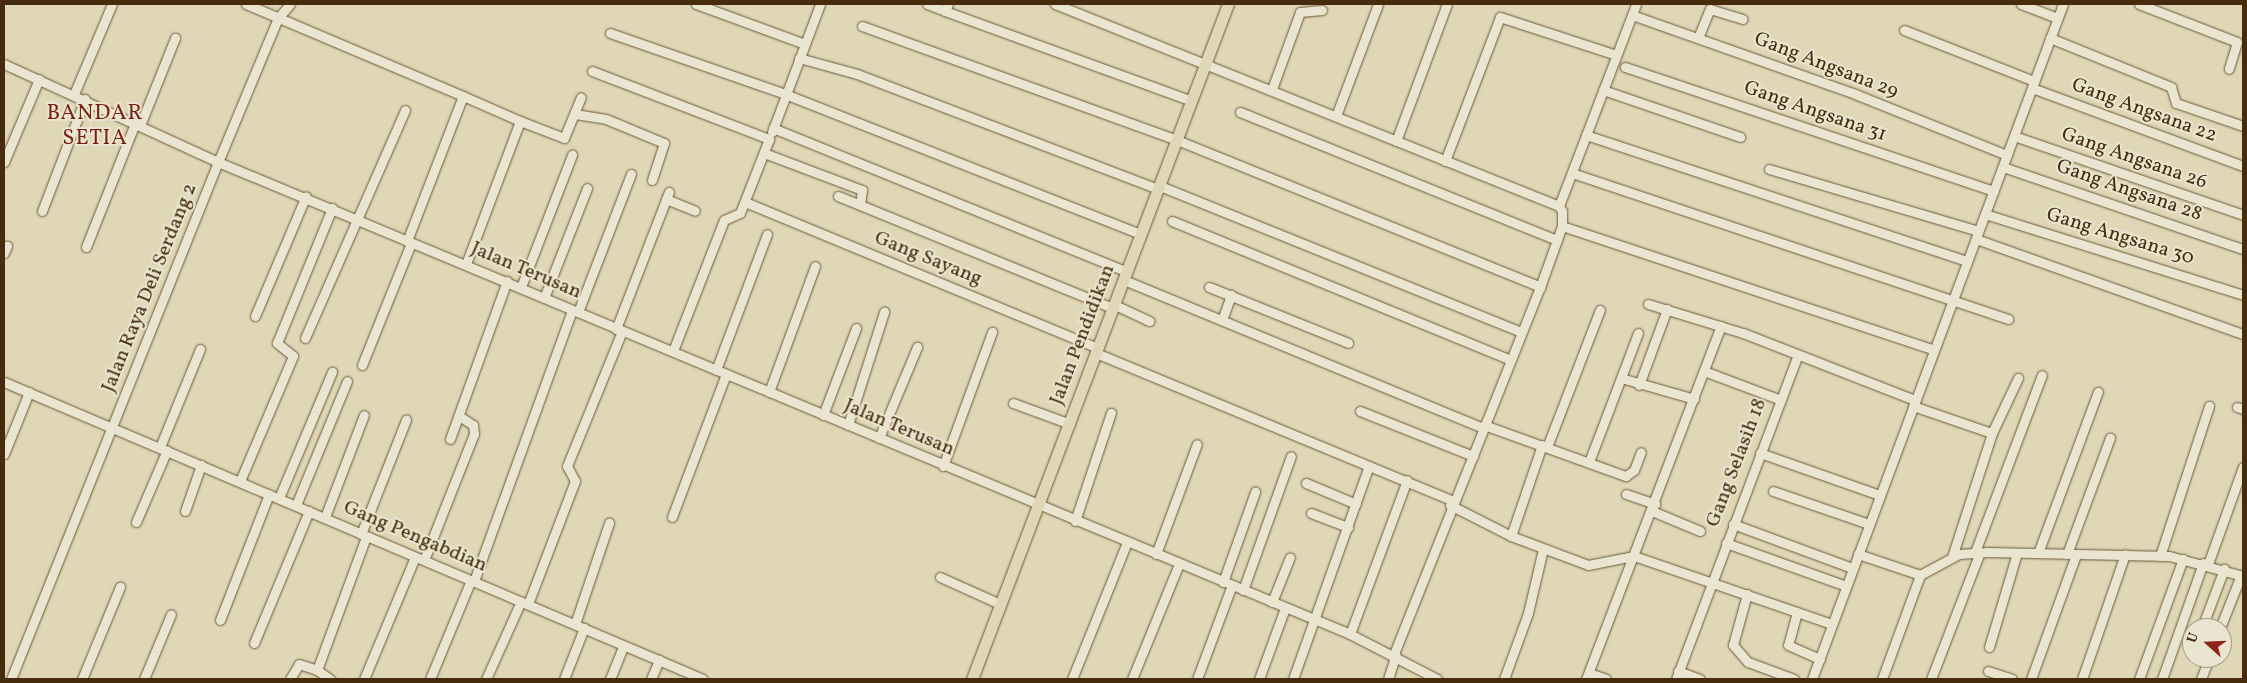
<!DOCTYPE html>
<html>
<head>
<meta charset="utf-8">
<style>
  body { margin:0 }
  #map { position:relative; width:2247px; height:683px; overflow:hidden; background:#dfd7b6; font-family:Vollkorn,serif }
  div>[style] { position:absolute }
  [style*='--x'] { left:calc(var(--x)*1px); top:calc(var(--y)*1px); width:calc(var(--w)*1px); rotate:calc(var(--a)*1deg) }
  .roads { filter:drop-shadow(0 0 1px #6c5736) drop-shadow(0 0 1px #6c5736) }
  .minor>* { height:9px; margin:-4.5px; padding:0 4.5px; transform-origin:4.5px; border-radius:4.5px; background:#eae5d0 }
  .major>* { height:11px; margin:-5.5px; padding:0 5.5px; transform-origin:5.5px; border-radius:5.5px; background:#dfd7b6 }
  span { translate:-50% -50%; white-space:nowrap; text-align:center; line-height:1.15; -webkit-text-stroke:4px #eae5d0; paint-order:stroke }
  .street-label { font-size:20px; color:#462c0c }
  .quarter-label { font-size:22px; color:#7a1f14; letter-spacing:1px }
  .frame { position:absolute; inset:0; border:5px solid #462c0c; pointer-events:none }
  .north { position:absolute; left:2182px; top:618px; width:50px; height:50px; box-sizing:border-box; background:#eae5d0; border:1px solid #a89b82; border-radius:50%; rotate:290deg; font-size:14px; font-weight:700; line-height:20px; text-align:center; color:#462c0c }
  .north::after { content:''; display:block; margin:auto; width:18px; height:22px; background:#8f2418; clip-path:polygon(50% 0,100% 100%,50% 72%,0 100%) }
</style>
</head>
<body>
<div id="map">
  <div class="roads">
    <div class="minor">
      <div style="--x:246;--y:4;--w:236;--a:23"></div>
      <div style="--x:696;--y:4;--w:116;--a:20.2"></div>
      <div style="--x:927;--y:4;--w:19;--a:21"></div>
      <div style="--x:945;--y:11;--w:8;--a:-67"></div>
      <div style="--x:1055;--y:4;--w:543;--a:21.84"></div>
      <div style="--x:1559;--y:206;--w:6;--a:59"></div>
      <div style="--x:1562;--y:211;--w:15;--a:90"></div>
      <div style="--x:1562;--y:226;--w:65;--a:109.8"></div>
      <div style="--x:1540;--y:287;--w:395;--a:111.7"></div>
      <div style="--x:2021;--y:4;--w:39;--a:21"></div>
      <div style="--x:2139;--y:4;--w:105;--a:21.2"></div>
      <div style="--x:2237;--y:42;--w:28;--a:107"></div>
      <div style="--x:945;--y:11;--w:263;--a:20"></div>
      <div style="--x:1632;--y:15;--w:237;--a:19.5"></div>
      <div style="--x:1855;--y:94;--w:164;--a:21.9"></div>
      <div style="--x:862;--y:26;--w:335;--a:19.9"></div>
      <div style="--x:1177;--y:140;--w:392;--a:22"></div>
      <div style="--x:1904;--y:30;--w:140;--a:21.4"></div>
      <div style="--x:610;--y:33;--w:185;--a:19.2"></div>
      <div style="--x:785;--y:94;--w:383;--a:21.5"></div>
      <div style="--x:1698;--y:38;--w:31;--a:-68"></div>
      <div style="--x:1710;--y:9;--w:34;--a:17"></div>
      <div style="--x:2050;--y:38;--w:131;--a:22"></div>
      <div style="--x:2171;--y:87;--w:17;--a:73"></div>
      <div style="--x:2176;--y:103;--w:71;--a:18.9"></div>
      <div style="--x:799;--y:58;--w:60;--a:15.4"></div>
      <div style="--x:857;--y:74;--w:322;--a:20.9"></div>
      <div style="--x:4;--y:64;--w:235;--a:24.6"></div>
      <div style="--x:218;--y:162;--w:1226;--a:22.63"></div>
      <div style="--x:1350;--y:634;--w:98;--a:27.3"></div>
      <div style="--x:1625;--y:67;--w:389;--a:18.6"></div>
      <div style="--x:592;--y:71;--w:190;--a:21"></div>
      <div style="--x:769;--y:139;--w:79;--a:111.4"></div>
      <div style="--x:740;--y:213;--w:17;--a:156"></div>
      <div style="--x:724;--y:220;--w:141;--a:111.3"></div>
      <div style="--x:2032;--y:88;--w:225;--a:20.3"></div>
      <div style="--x:1272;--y:89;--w:82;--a:-70"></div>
      <div style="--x:1300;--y:12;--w:22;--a:-5"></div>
      <div style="--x:1603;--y:90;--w:145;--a:18.9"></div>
      <div style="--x:74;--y:94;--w:98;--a:-67.1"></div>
      <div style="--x:1240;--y:112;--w:342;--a:22"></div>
      <div style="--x:575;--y:114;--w:31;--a:9"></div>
      <div style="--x:606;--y:119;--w:63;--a:22.5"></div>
      <div style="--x:664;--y:143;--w:39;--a:108"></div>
      <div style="--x:1336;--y:116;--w:120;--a:-69.4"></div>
      <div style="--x:141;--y:123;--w:92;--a:-68.2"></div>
      <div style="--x:773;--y:128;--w:382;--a:22.1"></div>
      <div style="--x:772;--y:132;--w:137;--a:-69.4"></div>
      <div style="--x:1586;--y:135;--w:401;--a:18.3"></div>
      <div style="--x:2014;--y:136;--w:242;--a:19"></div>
      <div style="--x:1396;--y:141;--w:146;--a:-69.6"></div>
      <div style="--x:764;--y:153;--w:105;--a:20.7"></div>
      <div style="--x:862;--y:190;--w:15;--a:98"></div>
      <div style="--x:1445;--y:161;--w:154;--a:-69.1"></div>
      <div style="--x:1500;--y:17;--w:122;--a:18.1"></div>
      <div style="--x:4;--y:162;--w:90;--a:-67.1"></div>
      <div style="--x:2003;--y:167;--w:254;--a:18.9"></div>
      <div style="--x:1769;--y:169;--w:218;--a:16.5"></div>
      <div style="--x:1572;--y:173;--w:460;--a:18.5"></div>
      <div style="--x:1160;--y:186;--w:390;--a:22"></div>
      <div style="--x:838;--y:196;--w:297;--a:22.2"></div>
      <div style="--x:666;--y:199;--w:31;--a:22"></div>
      <div style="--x:745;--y:202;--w:382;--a:22.5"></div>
      <div style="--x:1559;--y:206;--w:216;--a:-69.1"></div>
      <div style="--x:42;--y:211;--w:120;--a:-69"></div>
      <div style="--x:1985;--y:214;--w:270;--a:17.4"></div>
      <div style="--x:1172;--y:221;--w:364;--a:22.3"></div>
      <div style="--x:1562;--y:226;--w:392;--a:18.4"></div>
      <div style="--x:1976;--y:239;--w:283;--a:19.6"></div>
      <div style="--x:407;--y:241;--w:155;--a:-68.9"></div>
      <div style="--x:463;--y:96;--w:62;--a:23.7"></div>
      <div style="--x:86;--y:247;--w:136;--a:-68.4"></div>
      <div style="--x:4;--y:253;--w:8;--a:-67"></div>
      <div style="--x:466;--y:264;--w:153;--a:-69.3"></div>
      <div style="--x:520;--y:121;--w:47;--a:21.1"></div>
      <div style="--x:564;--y:138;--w:44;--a:-67.5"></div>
      <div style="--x:1124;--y:280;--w:388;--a:22.4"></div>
      <div style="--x:521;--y:287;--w:142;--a:-68.9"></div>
      <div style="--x:1209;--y:287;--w:150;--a:21.9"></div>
      <div style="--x:544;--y:298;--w:118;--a:-68.6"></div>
      <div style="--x:1648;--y:304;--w:99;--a:17"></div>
      <div style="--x:1743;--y:333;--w:185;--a:21.3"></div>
      <div style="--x:1115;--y:305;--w:38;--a:25"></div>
      <div style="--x:578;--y:312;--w:148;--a:-69"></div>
      <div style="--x:255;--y:316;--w:130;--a:-67"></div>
      <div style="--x:1222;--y:320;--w:27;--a:-70"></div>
      <div style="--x:616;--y:329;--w:147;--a:-68.9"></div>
      <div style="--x:305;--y:338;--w:249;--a:-66.3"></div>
      <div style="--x:1096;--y:353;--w:386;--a:22.5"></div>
      <div style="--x:362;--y:365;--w:131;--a:-68.1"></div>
      <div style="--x:716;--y:370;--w:145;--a:-69.4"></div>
      <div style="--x:1704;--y:371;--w:82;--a:20.6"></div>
      <div style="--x:1621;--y:378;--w:76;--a:16"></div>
      <div style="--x:4;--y:382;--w:759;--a:23.02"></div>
      <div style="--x:1639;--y:385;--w:81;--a:-69.8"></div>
      <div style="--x:769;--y:392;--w:134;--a:-69.9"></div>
      <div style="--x:1013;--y:403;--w:61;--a:20.2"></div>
      <div style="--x:1913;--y:406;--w:83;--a:18.9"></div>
      <div style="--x:2237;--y:407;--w:6;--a:18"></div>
      <div style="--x:1360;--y:411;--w:122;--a:21.7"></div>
      <div style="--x:823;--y:415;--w:93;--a:-69.2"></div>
      <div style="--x:848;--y:425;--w:119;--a:-72.3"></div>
      <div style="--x:1484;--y:425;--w:151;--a:19.8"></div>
      <div style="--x:1626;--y:476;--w:10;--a:-37"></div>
      <div style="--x:1634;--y:470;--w:19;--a:-69"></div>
      <div style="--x:879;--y:438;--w:99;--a:-67.3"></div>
      <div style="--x:450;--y:439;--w:168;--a:-70.2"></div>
      <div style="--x:160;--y:447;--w:106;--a:-67.8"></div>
      <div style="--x:1547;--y:447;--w:147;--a:-68.9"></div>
      <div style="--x:1760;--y:453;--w:126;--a:19.4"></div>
      <div style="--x:4;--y:454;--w:67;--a:-68"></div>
      <div style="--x:1589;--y:462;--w:138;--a:-69.2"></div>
      <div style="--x:943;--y:466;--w:143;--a:-69.9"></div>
      <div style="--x:240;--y:481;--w:136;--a:-67"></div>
      <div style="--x:293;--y:356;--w:21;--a:-141"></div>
      <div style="--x:277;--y:343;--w:146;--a:-67.8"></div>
      <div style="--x:1306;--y:483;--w:54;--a:22.8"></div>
      <div style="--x:1773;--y:491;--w:102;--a:19"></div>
      <div style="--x:1626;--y:494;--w:31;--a:19"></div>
      <div style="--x:279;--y:498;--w:137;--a:-67.2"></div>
      <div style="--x:296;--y:505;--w:134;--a:-67.6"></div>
      <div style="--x:1450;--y:505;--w:68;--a:26.9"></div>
      <div style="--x:1511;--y:536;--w:82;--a:20.6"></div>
      <div style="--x:1588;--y:565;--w:47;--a:-11.1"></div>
      <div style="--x:1634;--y:556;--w:209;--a:19"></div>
      <div style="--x:185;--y:511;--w:49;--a:-70.8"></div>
      <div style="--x:1652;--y:511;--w:52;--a:22.6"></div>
      <div style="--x:1311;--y:513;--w:40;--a:21"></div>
      <div style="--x:325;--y:517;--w:109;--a:-69.1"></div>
      <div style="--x:672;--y:517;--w:153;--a:-69.3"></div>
      <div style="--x:1075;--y:521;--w:114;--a:-71.6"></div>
      <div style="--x:136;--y:522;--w:78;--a:-66.7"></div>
      <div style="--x:1733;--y:524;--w:127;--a:20.3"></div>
      <div style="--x:361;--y:534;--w:123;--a:-68.5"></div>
      <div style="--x:1511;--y:536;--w:96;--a:-71.2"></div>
      <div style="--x:1726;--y:543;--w:127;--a:19.7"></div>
      <div style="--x:1975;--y:552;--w:189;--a:-69.3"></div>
      <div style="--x:2038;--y:553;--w:172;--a:-69.6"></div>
      <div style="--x:1156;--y:554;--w:117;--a:-69.6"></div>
      <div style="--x:1858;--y:554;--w:65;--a:18.7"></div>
      <div style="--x:1920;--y:575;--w:44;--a:-28.3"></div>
      <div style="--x:1959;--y:554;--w:29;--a:-4"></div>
      <div style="--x:1988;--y:552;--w:181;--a:1.3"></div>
      <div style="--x:2169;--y:556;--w:77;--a:15.1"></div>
      <div style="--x:2067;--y:554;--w:124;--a:-69.7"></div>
      <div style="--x:2160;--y:556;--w:158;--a:-71.9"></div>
      <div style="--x:1952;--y:557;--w:130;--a:-72.1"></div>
      <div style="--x:1992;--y:433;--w:61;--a:-64.7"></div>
      <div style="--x:424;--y:560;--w:136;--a:-68.4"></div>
      <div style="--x:474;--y:434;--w:9;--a:-96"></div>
      <div style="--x:473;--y:425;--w:17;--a:-147"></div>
      <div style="--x:2208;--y:564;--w:103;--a:-70.2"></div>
      <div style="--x:940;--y:577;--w:66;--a:24.2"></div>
      <div style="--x:474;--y:581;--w:288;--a:-70.1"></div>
      <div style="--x:1223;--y:582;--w:96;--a:-70.4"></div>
      <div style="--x:1243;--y:590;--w:142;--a:-70.3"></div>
      <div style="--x:1747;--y:594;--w:53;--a:105.4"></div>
      <div style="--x:1733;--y:645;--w:23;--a:49"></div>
      <div style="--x:1748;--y:662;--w:49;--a:20.3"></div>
      <div style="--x:1272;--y:602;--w:48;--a:-68.2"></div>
      <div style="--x:528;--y:604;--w:132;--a:-69.1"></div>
      <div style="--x:575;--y:481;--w:17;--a:-118"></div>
      <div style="--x:567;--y:466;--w:146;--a:-67.8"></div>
      <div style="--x:1797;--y:612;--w:34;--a:105"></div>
      <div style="--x:1788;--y:645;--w:35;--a:24"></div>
      <div style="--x:220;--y:620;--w:135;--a:-68.7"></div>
      <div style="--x:2204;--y:622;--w:57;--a:-69.3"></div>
      <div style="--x:575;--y:624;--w:107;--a:-71.4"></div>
      <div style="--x:2220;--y:628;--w:57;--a:-68.4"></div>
      <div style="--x:1350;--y:634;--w:164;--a:-69.7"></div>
      <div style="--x:254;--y:643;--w:143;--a:-67.4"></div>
      <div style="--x:1989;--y:647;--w:98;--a:-73.4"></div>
      <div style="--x:317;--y:670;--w:16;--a:35"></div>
      <div style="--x:1678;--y:671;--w:23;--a:20"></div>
      <div style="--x:1988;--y:671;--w:25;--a:18"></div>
      <div style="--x:1589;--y:673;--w:18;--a:19"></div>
      <div style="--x:11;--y:679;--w:557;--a:-68.18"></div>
      <div style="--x:218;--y:162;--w:156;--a:-67.4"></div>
      <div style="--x:278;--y:18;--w:18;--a:-49"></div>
      <div style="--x:82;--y:679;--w:100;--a:-67.6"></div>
      <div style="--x:144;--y:679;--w:70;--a:-67.4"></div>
      <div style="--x:290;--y:679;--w:17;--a:-59"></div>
      <div style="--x:299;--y:664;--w:19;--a:18"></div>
      <div style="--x:317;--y:670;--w:142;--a:-69.8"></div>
      <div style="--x:364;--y:679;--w:132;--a:-67.3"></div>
      <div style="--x:430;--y:679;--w:107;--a:-67.5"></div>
      <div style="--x:486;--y:679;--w:85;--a:-65.8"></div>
      <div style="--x:564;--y:679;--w:55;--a:-68.6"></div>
      <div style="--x:610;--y:679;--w:35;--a:-68"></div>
      <div style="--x:651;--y:679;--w:21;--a:-67"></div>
      <div style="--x:1072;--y:679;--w:148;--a:-68.1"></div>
      <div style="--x:1132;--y:679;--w:124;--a:-67.8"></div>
      <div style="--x:1197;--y:679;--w:100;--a:-69.6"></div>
      <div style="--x:1259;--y:679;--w:76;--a:-69.9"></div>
      <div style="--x:1293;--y:679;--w:226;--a:-70.4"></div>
      <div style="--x:1388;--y:679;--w:25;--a:-72"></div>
      <div style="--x:1504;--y:679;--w:70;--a:-70"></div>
      <div style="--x:1528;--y:613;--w:66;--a:-76.8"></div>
      <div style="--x:1586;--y:679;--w:378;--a:-69.1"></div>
      <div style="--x:1676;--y:679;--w:344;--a:-69.4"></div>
      <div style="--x:1812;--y:679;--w:720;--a:-69.6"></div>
      <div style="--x:1882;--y:679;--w:111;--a:-69.9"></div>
      <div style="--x:1931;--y:679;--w:136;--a:-68.9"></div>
      <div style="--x:2031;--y:679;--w:132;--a:-70.1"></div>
      <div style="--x:2082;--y:679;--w:132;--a:-71"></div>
      <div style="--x:2139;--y:679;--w:128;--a:-69.9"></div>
      <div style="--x:2162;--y:679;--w:123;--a:-70.5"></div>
      <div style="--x:2201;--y:679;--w:22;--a:-69"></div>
    </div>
    <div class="major">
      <div style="--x:972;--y:679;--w:722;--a:-69.23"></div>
    </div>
  </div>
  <div class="street-label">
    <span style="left:1826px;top:66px;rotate:21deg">Gang Angsana 29</span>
    <span style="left:2144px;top:111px;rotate:20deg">Gang Angsana 22</span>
    <span style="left:1815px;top:112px;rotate:19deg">Gang Angsana 31</span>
    <span style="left:2134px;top:159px;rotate:19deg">Gang Angsana 26</span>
    <span style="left:2129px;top:191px;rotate:19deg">Gang Angsana 28</span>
    <span style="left:2120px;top:237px;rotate:17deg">Gang Angsana 30</span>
    <span style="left:928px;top:259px;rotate:22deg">Gang Sayang</span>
    <span style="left:526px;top:271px;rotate:23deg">Jalan Terusan</span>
    <span style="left:150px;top:288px;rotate:-68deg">Jalan Raya Deli Serdang 2</span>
    <span style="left:1083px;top:335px;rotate:-69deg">Jalan Pendidikan</span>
    <span style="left:899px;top:428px;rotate:23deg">Jalan Terusan</span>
    <span style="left:1737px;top:463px;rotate:-69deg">Gang Selasih 18</span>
    <span style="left:415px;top:537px;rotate:23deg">Gang Pengabdian</span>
  </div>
  <div class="quarter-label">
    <span style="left:95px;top:126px">BANDAR<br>SETIA</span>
  </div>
  <div class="frame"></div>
  <div class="north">U</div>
</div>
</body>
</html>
